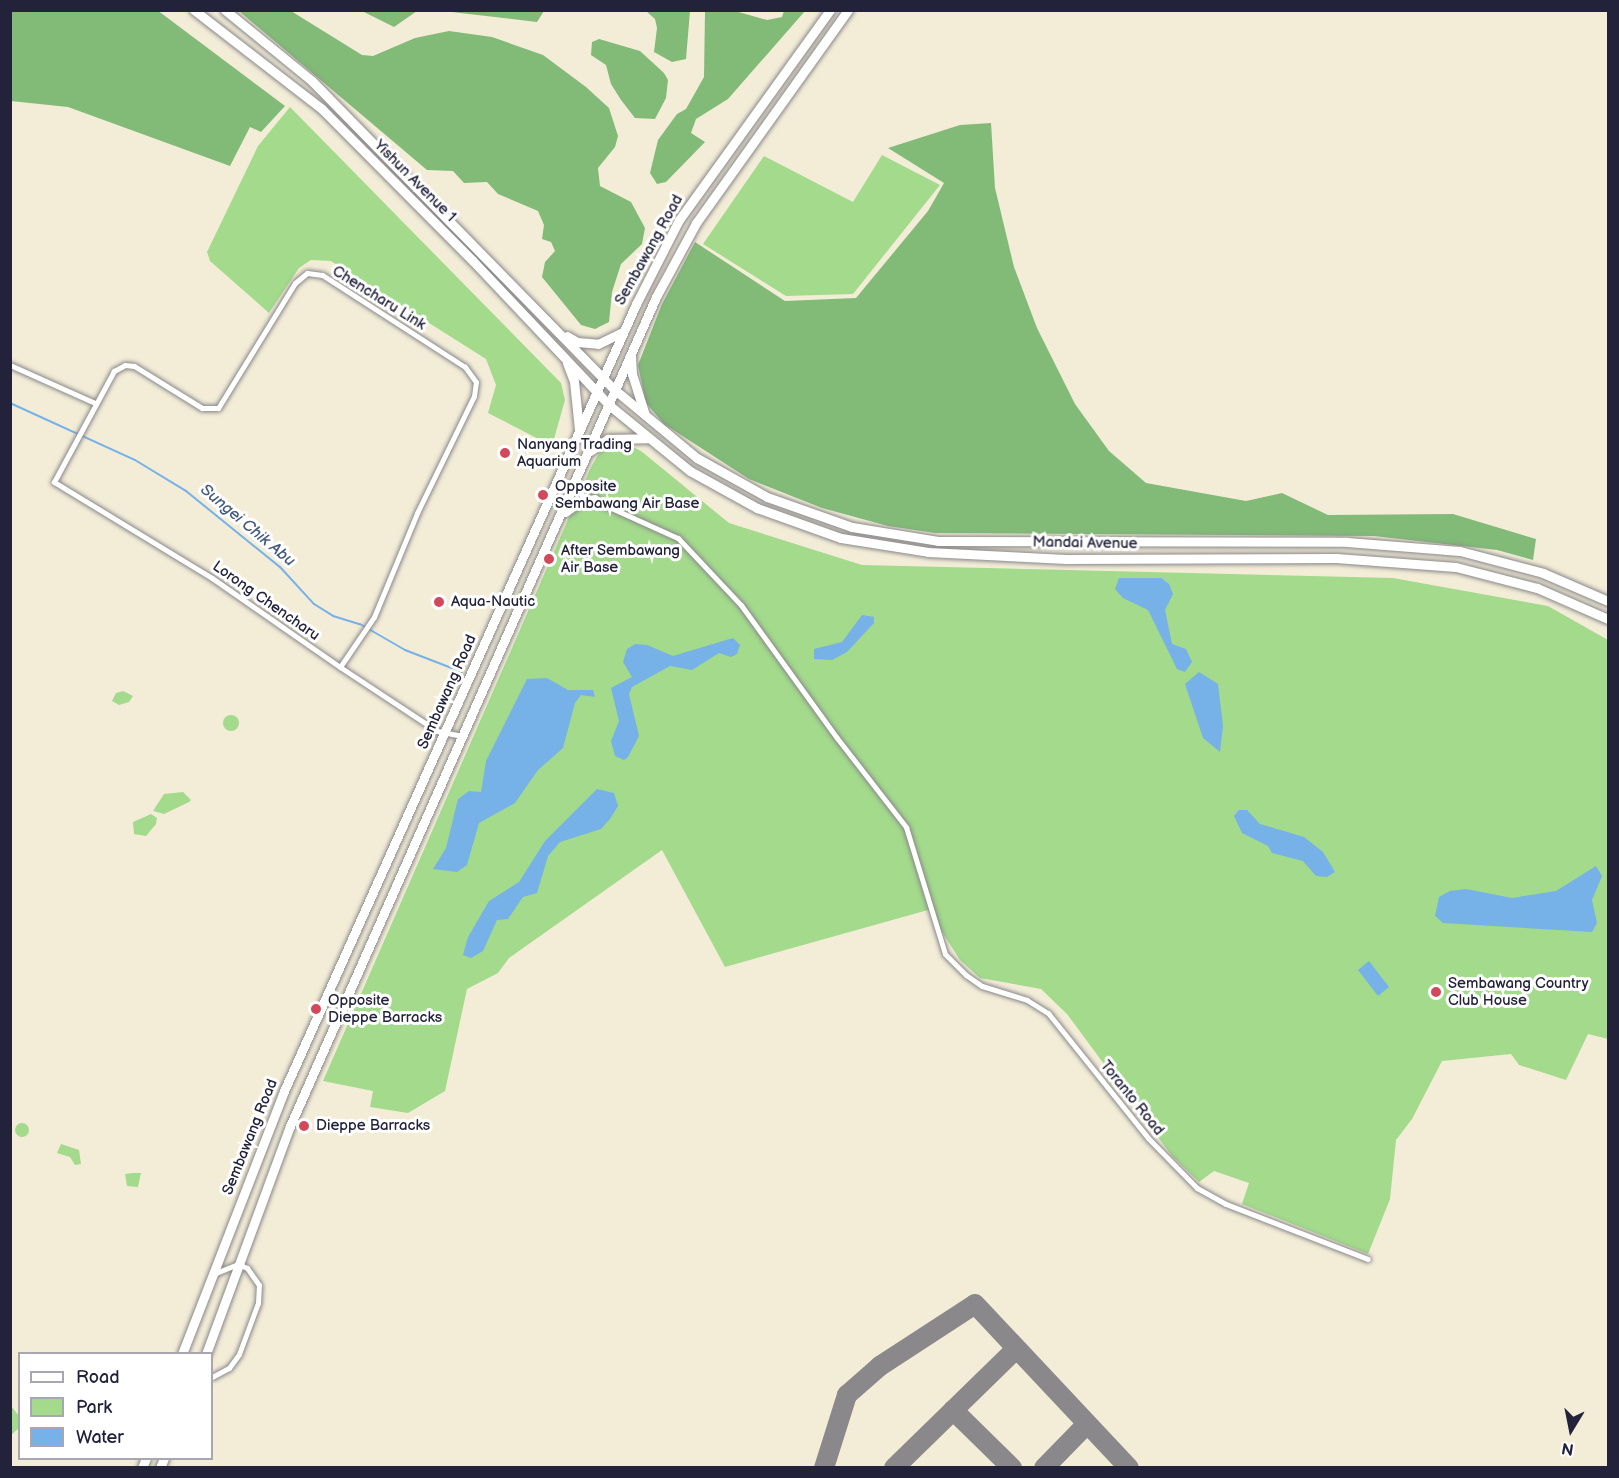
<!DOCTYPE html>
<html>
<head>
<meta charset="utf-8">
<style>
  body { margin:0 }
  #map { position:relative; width:1619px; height:1478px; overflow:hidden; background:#f3edd8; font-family:"Balsamiq Sans",sans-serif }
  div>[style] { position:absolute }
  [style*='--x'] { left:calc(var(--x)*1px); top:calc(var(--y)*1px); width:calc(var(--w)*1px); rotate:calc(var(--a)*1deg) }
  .green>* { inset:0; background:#a3da8c }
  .round { border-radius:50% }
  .forest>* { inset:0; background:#82ba78 }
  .water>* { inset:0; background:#76b1e7 }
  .stream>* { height:2px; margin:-1px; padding:0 1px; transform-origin:1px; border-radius:1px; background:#76b1e7 }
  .taxiway>* { height:20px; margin:-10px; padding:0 10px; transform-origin:10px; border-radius:10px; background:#8a888a }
  .roads { filter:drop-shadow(0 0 2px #8a888a) drop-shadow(0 0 2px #8a888a) }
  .minor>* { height:5px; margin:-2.5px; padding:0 2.5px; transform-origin:2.5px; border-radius:2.5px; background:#fff }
  .primary>* { height:9px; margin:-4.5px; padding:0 4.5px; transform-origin:4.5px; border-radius:4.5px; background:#fff }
  .dots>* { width:16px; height:16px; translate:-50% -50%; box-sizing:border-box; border:3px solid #fff; border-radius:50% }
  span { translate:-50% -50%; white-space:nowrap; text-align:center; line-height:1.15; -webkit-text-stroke:6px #fff; paint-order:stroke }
  .street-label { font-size:15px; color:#22223b }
  .poi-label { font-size:15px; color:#22223b }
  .left { translate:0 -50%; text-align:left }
  .water-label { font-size:16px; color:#445b80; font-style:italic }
  .frame { position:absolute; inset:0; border:12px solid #22223b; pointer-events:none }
  .legend { position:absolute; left:18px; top:1352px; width:195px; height:108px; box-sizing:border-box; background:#fff; border:2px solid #a7a7b1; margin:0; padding:8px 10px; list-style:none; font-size:18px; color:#22223b }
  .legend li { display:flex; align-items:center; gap:12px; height:30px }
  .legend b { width:30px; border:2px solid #a7a7b1 }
  .north { position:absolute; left:1541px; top:1400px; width:60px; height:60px; -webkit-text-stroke:4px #fff; paint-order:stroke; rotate:190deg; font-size:16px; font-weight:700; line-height:24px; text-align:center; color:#22223b }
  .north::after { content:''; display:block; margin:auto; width:21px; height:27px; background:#22223b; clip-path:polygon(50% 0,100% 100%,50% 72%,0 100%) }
</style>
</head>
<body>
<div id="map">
  <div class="green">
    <div style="clip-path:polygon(290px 107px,561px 383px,565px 400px,552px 446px,488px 413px,496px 385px,486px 359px,331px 261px,311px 260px,299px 268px,269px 313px,210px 261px,207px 252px,258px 146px)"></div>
    <div style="clip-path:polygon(882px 155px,940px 185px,853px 294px,786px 296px,703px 244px,764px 156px,853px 202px)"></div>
    <div style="clip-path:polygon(611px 444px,627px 444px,641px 451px,729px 523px,862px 565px,1393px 578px,1548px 606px,1608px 640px,1608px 1039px,1588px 1034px,1566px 1080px,1519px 1065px,1511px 1054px,1442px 1061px,1412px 1119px,1396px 1140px,1390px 1199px,1368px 1254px,1242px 1204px,1249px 1183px,1214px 1171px,1199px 1182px,1172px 1156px,1067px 1014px,1041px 989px,980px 978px,960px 960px,928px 910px,725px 967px,662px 850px,509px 958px,498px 973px,467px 989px,445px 1091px,408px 1113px,370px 1107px,373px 1091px,323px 1081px,591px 467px,600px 452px)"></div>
    <div style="clip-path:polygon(123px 691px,133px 696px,129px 702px,119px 705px,112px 701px,116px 693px)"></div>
    <div class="round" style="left:223px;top:715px;width:16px;height:16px"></div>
    <div style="clip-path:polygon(183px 792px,191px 800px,189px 802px,164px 814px,153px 811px,164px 794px)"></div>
    <div style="clip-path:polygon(151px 814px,157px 818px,156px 824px,146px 836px,134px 834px,133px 822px)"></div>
    <div class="round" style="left:15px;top:1123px;width:14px;height:14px"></div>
    <div style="clip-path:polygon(61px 1144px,79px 1150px,81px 1164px,75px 1165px,70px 1157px,57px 1153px)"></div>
    <div style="clip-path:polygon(133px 1173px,141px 1173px,138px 1187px,127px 1186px,125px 1174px)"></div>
    <div style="clip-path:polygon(11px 1406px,20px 1417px,19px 1428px,11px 1435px)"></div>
  </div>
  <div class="forest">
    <div style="clip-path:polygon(157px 10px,285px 106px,261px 132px,250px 127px,230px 166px,68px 107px,11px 101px,11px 11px)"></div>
    <div style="clip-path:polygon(239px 11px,291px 11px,362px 55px,373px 56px,415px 38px,449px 31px,492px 37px,543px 55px,586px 87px,609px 108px,618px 136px,615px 147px,598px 168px,600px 186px,631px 202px,645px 228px,642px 244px,621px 264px,612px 292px,609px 322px,595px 329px,581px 325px,542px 277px,545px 262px,555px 251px,551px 242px,542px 239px,544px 225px,538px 211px,498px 194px,487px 182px,464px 183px,453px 171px,427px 170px)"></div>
    <div style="clip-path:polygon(362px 11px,417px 11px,394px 27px)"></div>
    <div style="clip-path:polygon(443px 11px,544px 11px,537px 22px)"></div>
    <div style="clip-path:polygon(646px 11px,690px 11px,686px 59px,672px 62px,654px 52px,657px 28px,655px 19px)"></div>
    <div style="clip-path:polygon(705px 11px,735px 11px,767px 20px,782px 17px,784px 11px,805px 11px,728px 99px,696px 119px,691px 133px,705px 142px,666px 182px,657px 184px,650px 173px,658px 140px,677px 114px,686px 109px,704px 77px)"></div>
    <div style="clip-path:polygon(599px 39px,640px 51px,664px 73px,668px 80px,666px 98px,655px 119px,635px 118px,621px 100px,611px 84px,606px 65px,591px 55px,592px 42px)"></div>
    <div style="clip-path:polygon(991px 123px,995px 188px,1014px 267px,1037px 328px,1075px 404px,1109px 451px,1146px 483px,1246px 501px,1282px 493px,1328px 515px,1453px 514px,1536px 539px,1533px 560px,1497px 550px,1374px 536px,935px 533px,888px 526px,822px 508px,749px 479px,664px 424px,646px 403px,638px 365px,662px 304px,695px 242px,785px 301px,856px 298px,928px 211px,944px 183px,888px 148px,960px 125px)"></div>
  </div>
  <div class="water">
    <div style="clip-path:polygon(1119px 578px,1161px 578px,1169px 584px,1173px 594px,1165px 610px,1172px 644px,1186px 649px,1192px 662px,1185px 672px,1177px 669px,1148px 610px,1123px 598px,1115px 589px)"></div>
    <div style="clip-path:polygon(862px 615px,874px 617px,874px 623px,847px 652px,832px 660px,814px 659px,814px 649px,842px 642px)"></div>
    <div style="clip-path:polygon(733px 638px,740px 645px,737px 654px,731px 657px,719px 653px,692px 670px,670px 666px,632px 687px,629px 694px,639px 736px,628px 757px,624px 760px,615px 756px,611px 741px,619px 721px,611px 688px,632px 677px,623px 662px,627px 649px,635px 644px,647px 645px,673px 656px)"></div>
    <div style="clip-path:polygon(1199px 672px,1218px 684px,1223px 726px,1220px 752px,1203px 738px,1185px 684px)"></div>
    <div style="clip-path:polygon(547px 678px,568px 690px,593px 690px,595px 697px,581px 695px,575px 703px,563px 748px,538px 770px,515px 803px,479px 823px,467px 865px,457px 872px,433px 869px,446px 848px,458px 799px,469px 791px,481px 792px,486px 761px,527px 679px)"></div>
    <div style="clip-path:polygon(597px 789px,614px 793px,618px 806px,610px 819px,601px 829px,560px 842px,548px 856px,537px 893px,523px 897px,508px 919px,497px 920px,483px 951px,471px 958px,463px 955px,468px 937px,489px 901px,519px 882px,545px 841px)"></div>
    <div style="clip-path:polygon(1239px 810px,1247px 810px,1260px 824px,1304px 837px,1323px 852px,1335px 872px,1327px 877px,1316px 876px,1303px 861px,1272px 853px,1268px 846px,1242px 833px,1234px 816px)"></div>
    <div style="clip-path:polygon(1596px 866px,1602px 876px,1592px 900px,1597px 923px,1592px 932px,1443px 923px,1435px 916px,1439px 897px,1450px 891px,1466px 889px,1512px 898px,1556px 891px)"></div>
    <div style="clip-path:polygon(1369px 961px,1389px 987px,1378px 996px,1358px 970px)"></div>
  </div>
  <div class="stream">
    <div style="--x:10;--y:403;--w:137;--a:24.5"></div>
    <div style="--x:135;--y:460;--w:60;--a:31.3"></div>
    <div style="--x:186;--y:491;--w:121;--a:39"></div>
    <div style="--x:280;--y:567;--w:50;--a:47.4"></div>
    <div style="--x:314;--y:604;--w:22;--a:32"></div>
    <div style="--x:333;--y:616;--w:28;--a:17"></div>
    <div style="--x:360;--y:624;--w:52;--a:30"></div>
    <div style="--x:405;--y:650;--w:61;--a:21.1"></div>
  </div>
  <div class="taxiway">
    <div style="--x:953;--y:1410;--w:83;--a:44.5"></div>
    <div style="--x:824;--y:1468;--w:77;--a:-72.5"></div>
    <div style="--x:847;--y:1395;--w:44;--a:-41.3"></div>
    <div style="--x:880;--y:1366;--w:113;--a:-33.1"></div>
    <div style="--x:975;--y:1304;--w:225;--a:46.8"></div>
    <div style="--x:894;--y:1468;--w:169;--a:-44.3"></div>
    <div style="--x:1044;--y:1468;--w:60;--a:-45.7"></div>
  </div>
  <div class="roads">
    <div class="minor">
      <div style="--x:10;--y:365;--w:93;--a:24.1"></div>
      <div style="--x:556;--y:483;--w:134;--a:24.3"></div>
      <div style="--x:678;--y:538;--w:92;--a:46.8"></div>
      <div style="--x:741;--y:605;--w:164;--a:54.2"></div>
      <div style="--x:837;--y:738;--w:113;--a:52.2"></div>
      <div style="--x:906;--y:827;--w:133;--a:72.9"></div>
      <div style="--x:945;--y:954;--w:30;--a:45"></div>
      <div style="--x:966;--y:975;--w:19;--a:35"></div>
      <div style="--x:982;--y:986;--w:47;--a:17.3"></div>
      <div style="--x:1027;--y:1000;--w:25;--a:32"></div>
      <div style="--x:1048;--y:1013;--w:160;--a:51.3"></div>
      <div style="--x:1148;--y:1138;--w:70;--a:45.6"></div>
      <div style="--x:1197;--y:1188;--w:33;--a:29"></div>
      <div style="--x:1226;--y:1204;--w:152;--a:21.2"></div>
      <div style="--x:340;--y:667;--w:60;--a:-55.8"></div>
      <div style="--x:374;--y:617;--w:113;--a:-67.5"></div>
      <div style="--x:417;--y:513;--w:130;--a:-64"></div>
      <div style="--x:474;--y:396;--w:14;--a:-82"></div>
      <div style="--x:476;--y:382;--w:19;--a:-126"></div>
      <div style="--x:465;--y:367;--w:170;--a:-147.2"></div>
      <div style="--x:322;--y:275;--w:15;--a:-172"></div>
      <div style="--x:307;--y:273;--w:16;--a:140"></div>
      <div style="--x:295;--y:283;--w:147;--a:121.6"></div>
      <div style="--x:218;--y:408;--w:16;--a:180"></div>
      <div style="--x:202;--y:408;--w:80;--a:-148.3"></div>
      <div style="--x:134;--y:366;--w:9;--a:-174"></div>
      <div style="--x:125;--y:365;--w:13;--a:151"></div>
      <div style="--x:114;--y:371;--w:126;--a:118.4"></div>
      <div style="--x:54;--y:482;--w:185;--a:31.3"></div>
      <div style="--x:212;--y:578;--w:156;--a:34.8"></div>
      <div style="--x:340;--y:667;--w:116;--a:33.4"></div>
      <div style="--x:437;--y:731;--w:26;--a:11"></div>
      <div style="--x:212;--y:1377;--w:19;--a:-28"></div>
      <div style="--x:229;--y:1368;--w:17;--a:-54"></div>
      <div style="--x:239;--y:1354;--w:54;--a:-69.6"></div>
      <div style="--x:258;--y:1303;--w:18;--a:-87"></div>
      <div style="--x:259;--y:1285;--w:21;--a:-125"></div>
      <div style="--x:247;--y:1268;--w:10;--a:-156"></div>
      <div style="--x:238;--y:1264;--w:27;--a:158"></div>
    </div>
    <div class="primary">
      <div style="--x:194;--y:10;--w:162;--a:37.7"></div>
      <div style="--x:322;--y:109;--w:214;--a:45.2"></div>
      <div style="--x:473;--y:261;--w:198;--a:46.6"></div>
      <div style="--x:609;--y:405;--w:104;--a:39.2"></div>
      <div style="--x:690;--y:471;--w:77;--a:28.9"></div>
      <div style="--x:757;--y:508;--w:89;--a:19.7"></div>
      <div style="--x:841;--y:538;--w:88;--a:9.1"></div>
      <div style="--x:928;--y:552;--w:138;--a:2.9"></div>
      <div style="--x:1066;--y:559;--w:270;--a:-0.2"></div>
      <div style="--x:1336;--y:558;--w:120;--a:4.3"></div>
      <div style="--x:1456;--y:567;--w:84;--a:14.5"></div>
      <div style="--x:1537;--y:588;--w:77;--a:23.6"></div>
      <div style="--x:225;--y:10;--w:112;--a:39.2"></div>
      <div style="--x:312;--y:81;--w:433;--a:45.6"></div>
      <div style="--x:615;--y:390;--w:107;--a:39.7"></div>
      <div style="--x:697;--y:458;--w:80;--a:29.1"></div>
      <div style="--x:767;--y:497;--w:90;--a:19.4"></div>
      <div style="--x:852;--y:527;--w:87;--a:9.2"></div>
      <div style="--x:938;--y:541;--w:409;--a:0.1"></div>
      <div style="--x:1347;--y:542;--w:113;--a:4.6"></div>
      <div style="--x:1460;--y:551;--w:86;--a:14.8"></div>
      <div style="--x:1543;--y:573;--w:71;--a:23.3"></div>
      <div style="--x:567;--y:336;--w:12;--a:31"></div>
      <div style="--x:577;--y:342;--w:21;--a:5"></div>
      <div style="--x:598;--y:344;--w:28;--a:-26"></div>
      <div style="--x:631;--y:356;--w:18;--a:87"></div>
      <div style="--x:632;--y:374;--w:43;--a:72.4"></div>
      <div style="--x:567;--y:363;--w:19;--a:69"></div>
      <div style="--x:574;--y:381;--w:48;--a:84.1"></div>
      <div style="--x:590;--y:451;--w:22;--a:-34"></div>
      <div style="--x:608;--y:439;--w:39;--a:-1"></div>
      <div style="--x:565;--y:512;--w:17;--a:-36"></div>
      <div style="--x:579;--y:502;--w:16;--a:-11"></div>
      <div style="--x:182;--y:1354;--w:282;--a:-68.8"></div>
      <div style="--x:284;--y:1091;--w:862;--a:-65.9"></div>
      <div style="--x:636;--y:304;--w:94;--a:-62.9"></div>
      <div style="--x:679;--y:220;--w:259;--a:-54.3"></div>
      <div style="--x:206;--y:1354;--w:243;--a:-69.8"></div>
      <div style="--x:290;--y:1126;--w:906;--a:-66.18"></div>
      <div style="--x:656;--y:297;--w:84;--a:-61.6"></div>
      <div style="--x:696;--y:223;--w:262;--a:-54.5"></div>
      <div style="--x:142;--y:1468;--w:11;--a:-68"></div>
      <div style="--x:160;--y:1468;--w:11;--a:-68"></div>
    </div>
  </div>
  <div class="dots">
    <div style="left:505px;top:453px;background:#d1495b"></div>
    <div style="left:543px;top:495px;background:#d1495b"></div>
    <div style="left:549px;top:559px;background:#d1495b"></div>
    <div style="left:439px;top:602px;background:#d1495b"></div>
    <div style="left:1436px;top:992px;background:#d1495b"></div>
    <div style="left:316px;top:1009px;background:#d1495b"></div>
    <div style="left:304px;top:1126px;background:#d1495b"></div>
  </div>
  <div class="street-label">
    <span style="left:415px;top:181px;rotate:45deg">Yishun Avenue 1</span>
    <span style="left:649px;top:250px;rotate:-61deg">Sembawang Road</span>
    <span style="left:379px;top:298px;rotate:32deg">Chencharu Link</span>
    <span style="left:1085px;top:543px;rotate:1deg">Mandai Avenue</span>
    <span style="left:266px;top:601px;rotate:35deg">Lorong Chencharu</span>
    <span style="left:447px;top:692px;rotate:-66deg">Sembawang Road</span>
    <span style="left:1132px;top:1098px;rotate:51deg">Toranto Road</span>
    <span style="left:250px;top:1137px;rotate:-68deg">Sembawang Road</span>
  </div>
  <div class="poi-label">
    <span class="left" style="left:517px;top:453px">Nanyang Trading<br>Aquarium</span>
    <span class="left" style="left:555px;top:495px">Opposite<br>Sembawang Air Base</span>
    <span class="left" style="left:561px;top:559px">After Sembawang<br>Air Base</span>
    <span class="left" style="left:451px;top:602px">Aqua-Nautic</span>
    <span class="left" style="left:1448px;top:992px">Sembawang Country<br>Club House</span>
    <span class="left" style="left:328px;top:1009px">Opposite<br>Dieppe Barracks</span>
    <span class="left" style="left:316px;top:1126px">Dieppe Barracks</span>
  </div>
  <div class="water-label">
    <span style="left:247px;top:526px;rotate:40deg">Sungei Chik Abu</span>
  </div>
  <div class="frame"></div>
  <ul class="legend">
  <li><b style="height:8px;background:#fff"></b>Road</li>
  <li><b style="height:16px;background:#a3da8c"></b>Park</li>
  <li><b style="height:16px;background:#76b1e7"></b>Water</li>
  </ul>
  <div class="north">N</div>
</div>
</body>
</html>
